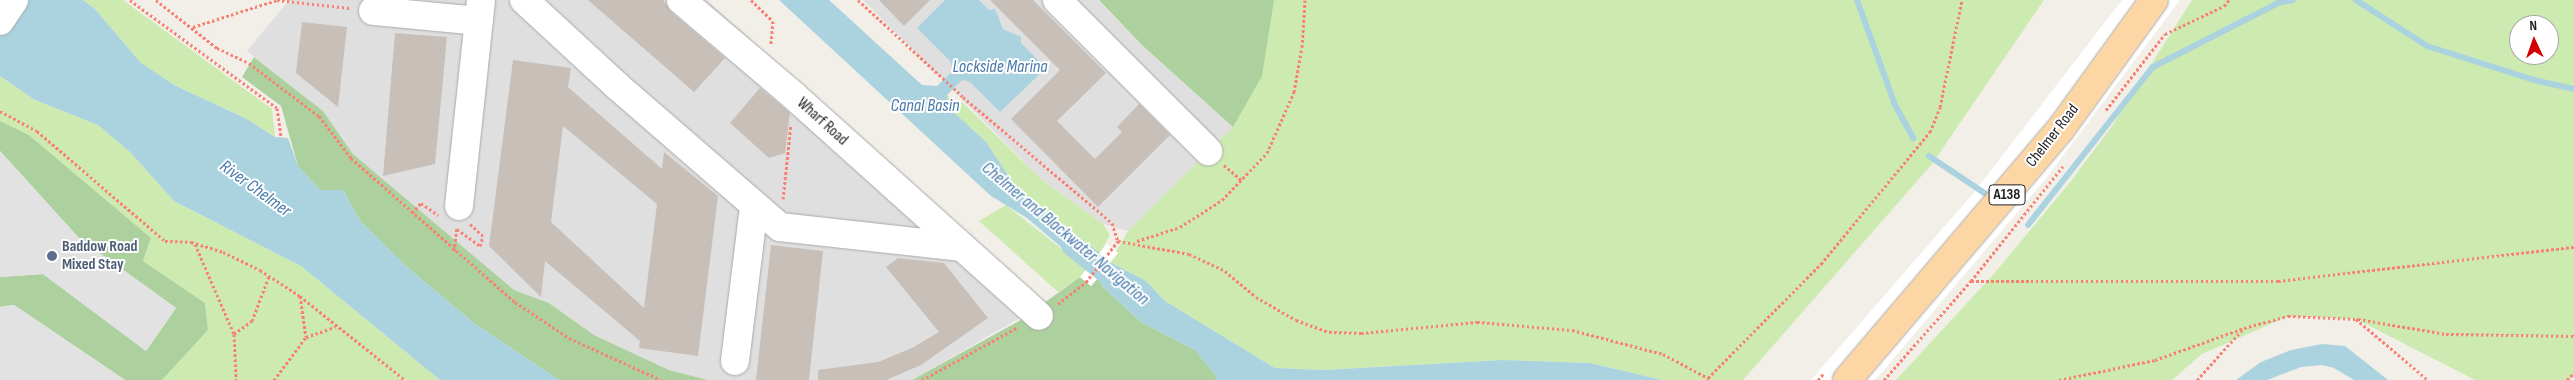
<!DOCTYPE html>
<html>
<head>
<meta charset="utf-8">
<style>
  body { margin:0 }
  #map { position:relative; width:2574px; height:380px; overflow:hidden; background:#f2efe9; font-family:"Sofia Sans Condensed",sans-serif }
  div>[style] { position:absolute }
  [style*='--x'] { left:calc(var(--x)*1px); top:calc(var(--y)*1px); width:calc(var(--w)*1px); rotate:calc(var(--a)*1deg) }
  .residential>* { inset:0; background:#e0dfdf }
  .grass>* { inset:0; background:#cdebb0 }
  .forest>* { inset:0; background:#add19e }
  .parking>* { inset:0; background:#e2e2e2 }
  .water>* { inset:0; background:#aad3df }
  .pier>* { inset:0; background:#fff }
  .stream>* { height:6px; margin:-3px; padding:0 3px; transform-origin:3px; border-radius:3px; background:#aad3df }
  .canal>* { height:21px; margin:-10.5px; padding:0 10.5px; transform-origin:10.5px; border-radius:10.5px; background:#aad3df }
  .building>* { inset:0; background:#c7bfb8 }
  .path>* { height:3px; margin-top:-1.5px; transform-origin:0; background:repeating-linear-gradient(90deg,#fa8072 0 2.5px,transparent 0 5px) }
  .roads { filter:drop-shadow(0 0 1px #a9a9a9) drop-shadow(0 0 1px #a9a9a9) }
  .minor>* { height:28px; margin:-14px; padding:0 14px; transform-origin:14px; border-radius:14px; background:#fff }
  .major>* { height:28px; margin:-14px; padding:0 14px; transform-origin:14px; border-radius:14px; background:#fcd6a4 }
  .dots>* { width:14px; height:14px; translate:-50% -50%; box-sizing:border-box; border:2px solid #fff; border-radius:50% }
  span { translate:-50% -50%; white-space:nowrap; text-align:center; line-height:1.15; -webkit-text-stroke:4px #fff; paint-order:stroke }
  .shield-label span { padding:1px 4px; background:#fff; border:1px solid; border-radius:4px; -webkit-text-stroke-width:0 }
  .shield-label { font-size:15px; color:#222; font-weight:700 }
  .street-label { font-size:16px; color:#222 }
  .service-label { font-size:16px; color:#4e5e75; font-weight:700 }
  .left { translate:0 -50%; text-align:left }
  .water-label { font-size:18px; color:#4a7aab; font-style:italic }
  .north { position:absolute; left:2509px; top:15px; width:50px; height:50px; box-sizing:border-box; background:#fff; border:1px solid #a7a7a7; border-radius:50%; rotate:357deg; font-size:14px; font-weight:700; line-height:20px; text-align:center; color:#222 }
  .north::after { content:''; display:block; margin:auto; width:18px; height:22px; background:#d40000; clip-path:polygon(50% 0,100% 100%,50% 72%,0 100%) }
</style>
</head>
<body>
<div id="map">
  <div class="residential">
    <div style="clip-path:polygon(289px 0,707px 0,983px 251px,1046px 303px,912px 380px,708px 380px,669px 370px,594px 335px,549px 303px,514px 290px,353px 154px,323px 111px,247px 51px)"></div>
    <div style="clip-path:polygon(863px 0,1098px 0,1142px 45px,1233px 127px,1128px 231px,1103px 224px,1041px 179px)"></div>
  </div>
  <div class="grass">
    <div style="clip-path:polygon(83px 0,123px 0,272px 109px,275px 137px,247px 119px,174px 85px,140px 62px,95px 9px)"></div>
    <div style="clip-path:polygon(1099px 0,2044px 0,1932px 164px,1743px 380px,1662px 380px,1590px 363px,1502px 360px,1323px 370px,1275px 368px,1165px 301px,1146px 281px,1110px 262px,1128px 231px,1233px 127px,1142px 45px)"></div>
    <div style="clip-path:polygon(evenodd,2192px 0,2574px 0,2574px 376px,2568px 380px,2475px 380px,2356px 319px,2289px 316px,2202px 354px,2172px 380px,1896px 380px,1992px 276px,2071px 181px,2112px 126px,2192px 0,2519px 25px,2549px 25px,2549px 55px,2519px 55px,2519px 25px)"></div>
    <div style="clip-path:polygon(0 76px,35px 100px,98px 125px,131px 153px,174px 201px,301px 266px,440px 380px,162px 380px,208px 330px,205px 303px,143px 261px,151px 238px,29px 135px,0 121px)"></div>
    <div style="clip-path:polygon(947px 95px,958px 106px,962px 102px,1041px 179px,1103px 224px,1110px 235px,1100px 253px,1036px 206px,1014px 184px,986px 142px,947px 106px)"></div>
    <div style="clip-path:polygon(1006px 205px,1087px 269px,1080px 277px,1058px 292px,979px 221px)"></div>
  </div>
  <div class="forest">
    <div style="clip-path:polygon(1099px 0,1274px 0,1262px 76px,1233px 127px,1142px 45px)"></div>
    <div style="clip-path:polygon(254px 57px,323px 111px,353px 154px,514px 290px,549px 303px,594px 335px,669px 370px,708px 380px,559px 380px,475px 324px,407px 267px,360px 221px,343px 190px,320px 190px,298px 166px,281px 106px,242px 77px)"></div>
    <div style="clip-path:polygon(0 121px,29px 135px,151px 238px,143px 261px,205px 303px,208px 330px,162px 380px,125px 380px,14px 305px,0 307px,0 277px,43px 274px,146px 351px,176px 308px,79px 238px,0 151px)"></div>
    <div style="clip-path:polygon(1080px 277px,1091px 286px,1098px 278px,1104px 288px,1141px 322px,1195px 350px,1217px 377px,1215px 380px,912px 380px,1019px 321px)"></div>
  </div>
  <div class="parking">
    <div style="clip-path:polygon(0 151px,79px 238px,176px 308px,146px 351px,43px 274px,0 277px)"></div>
    <div style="clip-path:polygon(14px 305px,125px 380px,0 380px,0 307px)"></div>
  </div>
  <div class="water">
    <div style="clip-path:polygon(0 0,83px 0,95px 9px,140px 62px,174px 85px,247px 119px,275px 137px,288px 138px,298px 166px,320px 190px,343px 190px,360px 221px,407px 267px,475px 324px,559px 380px,440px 380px,301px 266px,174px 201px,131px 153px,98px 125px,35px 100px,0 76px)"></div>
    <div style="clip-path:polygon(779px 0,829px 0,922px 85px,937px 86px,953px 71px,950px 61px,917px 28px,945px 0,979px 0,989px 10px,995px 9px,1003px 29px,1021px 37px,1021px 43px,1046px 68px,1000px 112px,970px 82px,962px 80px,947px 95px,947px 106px,986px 142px,1014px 184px,1036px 206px,1100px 253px,1087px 269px,1027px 218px,991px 196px)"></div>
    <div style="clip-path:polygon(1110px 262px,1146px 281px,1165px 301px,1275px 368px,1323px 370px,1502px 360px,1590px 363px,1662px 380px,1215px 380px,1217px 377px,1195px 350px,1141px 322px,1104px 288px,1098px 278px)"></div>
    <div style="clip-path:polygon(2322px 344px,2345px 346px,2388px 380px,2354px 380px,2334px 368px,2322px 365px,2301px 367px,2267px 380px,2236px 380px,2261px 362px,2291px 350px)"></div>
  </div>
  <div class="pier">
    <div style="clip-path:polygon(2122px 0,2180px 0,2047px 177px,1883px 371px,1874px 380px,1811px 380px,1976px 190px)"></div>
    <div style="clip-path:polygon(1107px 244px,1118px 253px,1091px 286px,1080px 277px)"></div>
  </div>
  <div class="stream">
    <div style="--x:1857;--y:0;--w:112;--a:70.1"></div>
    <div style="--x:1895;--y:105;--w:38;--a:61"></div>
    <div style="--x:2356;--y:0;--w:85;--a:32.9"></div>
    <div style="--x:2427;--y:46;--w:112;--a:17.6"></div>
    <div style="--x:2534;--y:80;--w:41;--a:12.7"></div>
    <div style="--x:1929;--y:156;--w:76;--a:33.7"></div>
    <div style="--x:2028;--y:225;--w:201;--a:-51.7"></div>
    <div style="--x:2153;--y:67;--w:140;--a:-27.1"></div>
    <div style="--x:2278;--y:3;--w:15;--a:-11"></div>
  </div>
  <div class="canal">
    <div style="--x:1071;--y:245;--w:69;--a:38.5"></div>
  </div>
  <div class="building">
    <div style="clip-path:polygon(588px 0,663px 0,671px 12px,725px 58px,694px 92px)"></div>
    <div style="clip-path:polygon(879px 0,930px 0,904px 26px)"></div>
    <div style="clip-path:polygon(990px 0,1033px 0,1106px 73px,1057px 121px,1095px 159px,1122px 132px,1117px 127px,1139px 104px,1170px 135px,1098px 207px,1011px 119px,1060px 70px)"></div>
    <div style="clip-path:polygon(302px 22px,347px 27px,338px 107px,296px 73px)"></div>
    <div style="clip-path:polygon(395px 33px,447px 37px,435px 164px,383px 176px)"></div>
    <div style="clip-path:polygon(evenodd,513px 60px,571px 68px,568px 87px,662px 169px,664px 152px,718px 196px,698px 356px,639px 348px,640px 341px,545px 261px,541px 297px,489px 246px,513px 60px,563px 126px,657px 204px,644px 308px,551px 222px,563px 126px)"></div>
    <div style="clip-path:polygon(760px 88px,790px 113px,785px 153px,769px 158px,730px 123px)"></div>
    <div style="clip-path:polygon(771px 245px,823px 251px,809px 380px,756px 380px)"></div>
    <div style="clip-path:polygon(898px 258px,944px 263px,988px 318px,921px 365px,886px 380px,818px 380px,818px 370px,878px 362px,912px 348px,939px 332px,886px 267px)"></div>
  </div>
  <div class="path">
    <div style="--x:130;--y:0;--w:182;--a:36.3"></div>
    <div style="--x:277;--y:108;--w:30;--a:82"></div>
    <div style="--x:156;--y:0;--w:78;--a:38.2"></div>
    <div style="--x:217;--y:48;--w:35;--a:25"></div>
    <div style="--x:249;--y:63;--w:88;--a:37.1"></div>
    <div style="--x:319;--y:116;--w:53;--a:52.7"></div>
    <div style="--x:351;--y:158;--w:218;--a:41.3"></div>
    <div style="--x:515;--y:302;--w:65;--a:33.7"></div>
    <div style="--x:569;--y:338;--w:101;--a:24.5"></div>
    <div style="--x:277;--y:0;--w:73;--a:6.3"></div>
    <div style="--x:751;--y:0;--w:30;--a:44"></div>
    <div style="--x:773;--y:21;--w:24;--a:95"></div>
    <div style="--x:858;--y:0;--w:143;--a:42.7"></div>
    <div style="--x:963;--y:97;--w:195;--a:40.2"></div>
    <div style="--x:1112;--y:223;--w:19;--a:72"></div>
    <div style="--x:193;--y:27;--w:88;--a:-17.8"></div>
    <div style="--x:2106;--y:110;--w:96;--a:-52.2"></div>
    <div style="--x:2165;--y:34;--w:65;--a:-25.4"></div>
    <div style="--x:2224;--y:6;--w:8;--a:-50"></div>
    <div style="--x:0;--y:111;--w:42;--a:28.4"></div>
    <div style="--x:37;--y:131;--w:169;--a:40.7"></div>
    <div style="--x:165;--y:241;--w:26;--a:2"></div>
    <div style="--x:191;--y:242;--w:34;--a:17"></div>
    <div style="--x:223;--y:252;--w:41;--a:25.9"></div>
    <div style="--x:260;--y:270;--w:48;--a:33"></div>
    <div style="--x:300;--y:296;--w:134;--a:38.7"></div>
    <div style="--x:1224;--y:165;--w:23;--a:41"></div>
    <div style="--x:783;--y:199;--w:75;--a:-83.9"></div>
    <div style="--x:412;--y:213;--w:13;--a:-48"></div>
    <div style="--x:421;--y:203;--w:21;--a:35"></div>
    <div style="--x:457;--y:229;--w:29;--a:36"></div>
    <div style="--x:480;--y:246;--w:10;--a:-73"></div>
    <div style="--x:483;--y:236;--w:18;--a:-137"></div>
    <div style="--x:1118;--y:241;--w:72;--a:10.4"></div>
    <div style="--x:1189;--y:254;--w:40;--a:25"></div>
    <div style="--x:1225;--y:271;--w:40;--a:40"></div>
    <div style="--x:1256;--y:297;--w:46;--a:29.9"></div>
    <div style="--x:1296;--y:320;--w:35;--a:20"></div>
    <div style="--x:1329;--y:332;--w:32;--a:2"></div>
    <div style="--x:1361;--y:333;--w:117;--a:-5.4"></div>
    <div style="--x:1477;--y:322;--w:95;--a:4.8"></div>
    <div style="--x:1572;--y:330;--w:94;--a:14.8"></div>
    <div style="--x:1663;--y:354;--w:55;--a:28"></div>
    <div style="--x:1137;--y:241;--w:45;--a:-18"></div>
    <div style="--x:1180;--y:227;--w:50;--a:-32.7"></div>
    <div style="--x:1222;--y:200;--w:65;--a:-46.2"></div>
    <div style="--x:1267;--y:153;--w:67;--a:-66.1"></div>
    <div style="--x:1294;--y:92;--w:46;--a:-79.9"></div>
    <div style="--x:1302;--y:47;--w:47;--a:-86.3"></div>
    <div style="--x:195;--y:244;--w:98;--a:66.6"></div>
    <div style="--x:234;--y:334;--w:46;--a:87.5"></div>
    <div style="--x:454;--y:251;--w:24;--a:-83"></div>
    <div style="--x:1971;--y:281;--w:307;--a:0"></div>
    <div style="--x:2278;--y:281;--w:298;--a:-6.6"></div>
    <div style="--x:300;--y:296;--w:41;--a:81.7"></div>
    <div style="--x:1058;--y:304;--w:36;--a:-38"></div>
    <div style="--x:1086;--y:282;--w:52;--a:-52"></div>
    <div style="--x:2358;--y:319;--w:89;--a:9.7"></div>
    <div style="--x:2446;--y:334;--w:128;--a:0.9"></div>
    <div style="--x:234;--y:334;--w:22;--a:-36"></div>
    <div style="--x:252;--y:321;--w:48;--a:-69.3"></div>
    <div style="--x:1708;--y:378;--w:161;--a:-45.3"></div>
    <div style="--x:1821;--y:264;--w:171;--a:-50.5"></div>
    <div style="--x:1930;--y:132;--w:27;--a:-68"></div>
    <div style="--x:1940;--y:107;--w:109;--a:-78.4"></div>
    <div style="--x:274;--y:380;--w:54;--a:-53.3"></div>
    <div style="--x:306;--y:337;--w:31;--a:-19"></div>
    <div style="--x:922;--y:380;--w:110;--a:-28.9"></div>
    <div style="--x:1818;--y:380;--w:9;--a:-49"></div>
    <div style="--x:1884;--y:380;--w:132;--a:-48.7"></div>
    <div style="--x:1971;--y:281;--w:147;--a:-51.3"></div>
    <div style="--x:2059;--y:380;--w:98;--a:-11.8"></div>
    <div style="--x:2155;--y:360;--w:95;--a:-19.8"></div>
    <div style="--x:2197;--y:380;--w:70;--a:-47.9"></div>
    <div style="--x:2244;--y:328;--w:46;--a:-15.3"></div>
    <div style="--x:2288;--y:316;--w:68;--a:2.5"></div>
    <div style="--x:2356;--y:319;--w:94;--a:40.3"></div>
    <div style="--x:2567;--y:380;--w:10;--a:-45"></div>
  </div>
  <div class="roads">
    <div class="minor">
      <div style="--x:524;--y:0;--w:125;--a:42.7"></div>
      <div style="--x:616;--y:85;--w:217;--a:40.9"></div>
      <div style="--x:780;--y:227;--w:181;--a:6.3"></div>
      <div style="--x:681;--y:0;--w:148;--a:40.3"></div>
      <div style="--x:794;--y:96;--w:329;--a:41.9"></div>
      <div style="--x:1057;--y:0;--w:214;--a:45"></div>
      <div style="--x:373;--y:11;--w:106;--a:5.4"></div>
      <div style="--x:0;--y:21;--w:25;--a:-56"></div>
      <div style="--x:459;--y:206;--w:207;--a:-83.9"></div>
      <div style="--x:735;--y:361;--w:156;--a:-83"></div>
    </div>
    <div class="major">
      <div style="--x:1847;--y:380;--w:328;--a:-49.6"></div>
      <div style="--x:2060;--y:130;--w:160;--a:-54.1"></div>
    </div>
  </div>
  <div class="dots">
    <div style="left:52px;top:256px;background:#5c6f8a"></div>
  </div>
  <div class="shield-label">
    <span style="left:2007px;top:195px">A138</span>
  </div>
  <div class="street-label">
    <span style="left:822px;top:122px;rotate:42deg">Wharf Road</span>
    <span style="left:2053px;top:136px;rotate:-52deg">Chelmer Road</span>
  </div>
  <div class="service-label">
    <span class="left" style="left:62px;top:256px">Baddow Road<br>Mixed Stay</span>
  </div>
  <div class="water-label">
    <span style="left:1000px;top:67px">Lockside Marina</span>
    <span style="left:925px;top:106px">Canal Basin</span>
    <span style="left:255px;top:189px;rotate:36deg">River Chelmer</span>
    <span style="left:1065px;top:234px;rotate:40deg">Chelmer and Blackwater Navigation</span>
  </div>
  <div class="north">N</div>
</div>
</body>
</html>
